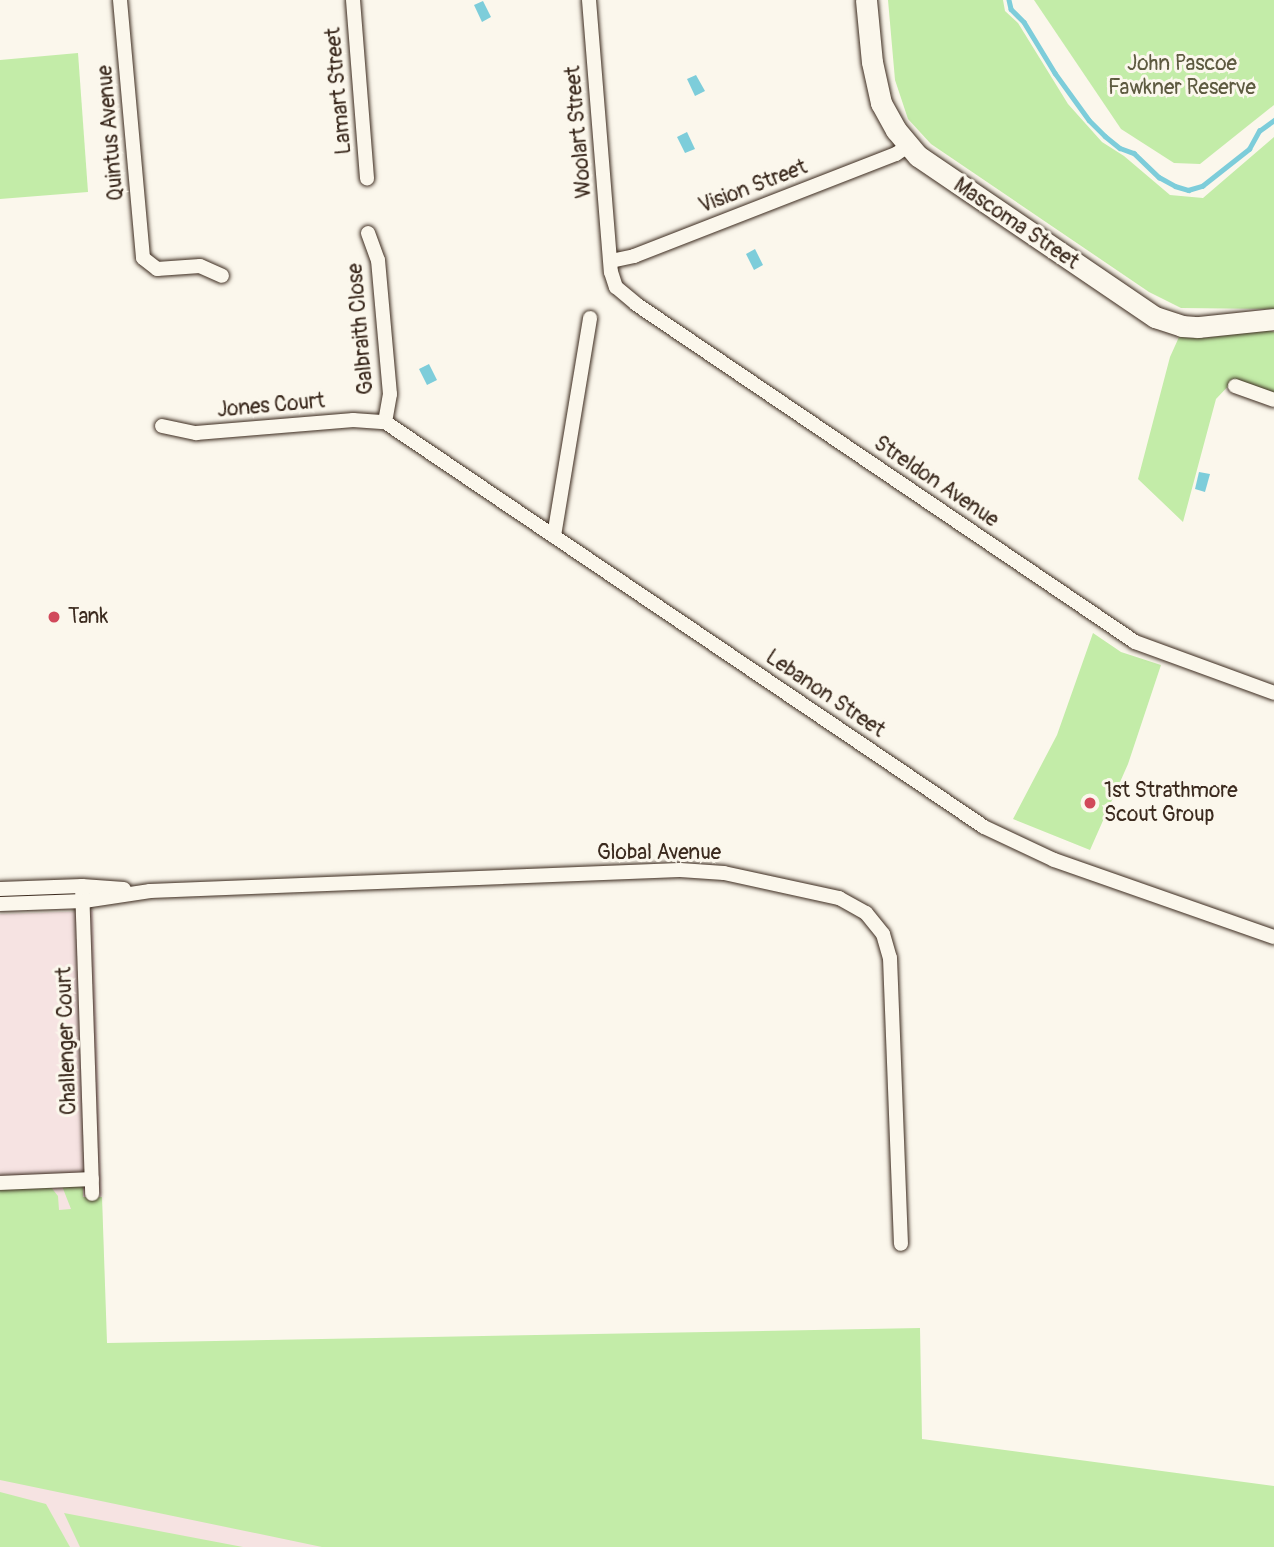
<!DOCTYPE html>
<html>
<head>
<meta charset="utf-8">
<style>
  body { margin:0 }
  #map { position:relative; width:1274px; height:1547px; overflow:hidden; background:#fbf7ec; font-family:Pangolin,sans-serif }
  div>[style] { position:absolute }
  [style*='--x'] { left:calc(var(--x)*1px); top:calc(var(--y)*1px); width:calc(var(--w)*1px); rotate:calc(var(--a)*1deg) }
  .built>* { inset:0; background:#f6e3e2 }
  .green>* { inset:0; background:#c3eca8 }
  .water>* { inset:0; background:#7dcdda }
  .stream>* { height:4.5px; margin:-2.25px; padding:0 2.25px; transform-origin:2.25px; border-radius:2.25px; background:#7dcdda }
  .roads { filter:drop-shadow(0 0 2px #3b2a1e) drop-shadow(0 0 2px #3b2a1e) }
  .minor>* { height:14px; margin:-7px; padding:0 7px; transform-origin:7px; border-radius:7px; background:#fbf7ec }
  .secondary>* { height:21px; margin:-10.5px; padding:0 10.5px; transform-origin:10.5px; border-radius:10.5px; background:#fbf7ec }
  .dots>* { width:19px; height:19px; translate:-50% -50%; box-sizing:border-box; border:4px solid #fbf7ec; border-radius:50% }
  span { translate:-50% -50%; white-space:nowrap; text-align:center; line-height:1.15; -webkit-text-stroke:6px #fbf7ec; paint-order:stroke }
  .park-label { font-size:21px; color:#5d5a40 }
  .street-label { font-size:21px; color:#3b2a1e }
  .poi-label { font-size:21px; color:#3b2a1e }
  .left { translate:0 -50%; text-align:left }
</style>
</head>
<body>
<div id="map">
  <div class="built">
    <div style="clip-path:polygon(93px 911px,111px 1495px,363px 1547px,0 1547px,0 914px)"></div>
  </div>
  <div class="green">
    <div style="clip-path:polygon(888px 0,1003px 0,1005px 11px,1018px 23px,1068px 104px,1102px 142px,1124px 156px,1170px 195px,1203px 198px,1274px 137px,1274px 309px,1181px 308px,1149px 292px,931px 144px,908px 119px,895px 80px)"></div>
    <div style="clip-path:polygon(1034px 0,1274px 0,1274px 105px,1200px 164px,1174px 163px,1121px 129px)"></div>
    <div style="clip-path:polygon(78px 53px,88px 192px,0 199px,0 60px)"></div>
    <div style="clip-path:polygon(1268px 330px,1274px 332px,1274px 394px,1234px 380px,1216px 399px,1183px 522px,1138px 479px,1170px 357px,1179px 337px,1204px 338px)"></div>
    <div style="clip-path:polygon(1093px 633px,1121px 652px,1161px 665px,1128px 764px,1090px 850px,1013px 819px,1057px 735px)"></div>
    <div style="clip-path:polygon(50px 1186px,58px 1196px,59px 1210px,71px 1209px,62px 1186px,83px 1186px,83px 1197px,102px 1197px,107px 1343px,920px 1328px,922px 1439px,1274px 1486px,1274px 1547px,322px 1547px,0 1480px,0 1188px)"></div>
    <div style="clip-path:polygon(0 1492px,46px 1504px,70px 1547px,0 1547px)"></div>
    <div style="clip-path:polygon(64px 1513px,243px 1547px,80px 1547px)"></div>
  </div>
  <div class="water">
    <div style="clip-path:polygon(483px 1px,491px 17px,482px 22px,474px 5px)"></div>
    <div style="clip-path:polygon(696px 75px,705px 91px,695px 96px,687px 79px)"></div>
    <div style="clip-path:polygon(687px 132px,695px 149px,685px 153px,677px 137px)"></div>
    <div style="clip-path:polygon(755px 249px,763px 265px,754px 270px,746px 254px)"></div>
    <div style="clip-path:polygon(429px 364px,437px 380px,427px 385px,419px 369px)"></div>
    <div style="clip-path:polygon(1199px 472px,1210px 474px,1205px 492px,1195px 489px)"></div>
  </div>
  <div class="stream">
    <div style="--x:1009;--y:0;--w:9;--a:77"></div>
    <div style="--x:1011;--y:9;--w:18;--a:45"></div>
    <div style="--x:1024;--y:22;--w:60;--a:58.7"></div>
    <div style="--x:1055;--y:73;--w:58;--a:54.1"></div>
    <div style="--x:1089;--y:120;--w:23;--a:45"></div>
    <div style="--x:1105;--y:136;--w:19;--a:39"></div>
    <div style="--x:1120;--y:148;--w:15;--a:20"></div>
    <div style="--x:1134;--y:153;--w:35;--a:44"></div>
    <div style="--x:1159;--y:177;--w:18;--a:29"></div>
    <div style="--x:1175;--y:186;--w:14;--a:17"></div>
    <div style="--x:1188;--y:190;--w:15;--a:-16"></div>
    <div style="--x:1202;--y:186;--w:60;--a:-38.2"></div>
    <div style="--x:1249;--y:149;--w:21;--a:-61"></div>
    <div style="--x:1259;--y:131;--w:19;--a:-36"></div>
  </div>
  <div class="roads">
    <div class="minor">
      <div style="--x:120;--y:0;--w:259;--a:84.9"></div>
      <div style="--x:143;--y:258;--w:18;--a:38"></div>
      <div style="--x:157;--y:269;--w:43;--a:-4"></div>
      <div style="--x:200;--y:266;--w:24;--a:24"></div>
      <div style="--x:353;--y:0;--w:179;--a:85.5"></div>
      <div style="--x:589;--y:0;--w:273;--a:85.4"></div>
      <div style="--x:611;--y:272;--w:16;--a:72"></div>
      <div style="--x:616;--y:287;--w:26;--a:40"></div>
      <div style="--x:636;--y:304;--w:603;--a:34.11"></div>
      <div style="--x:1135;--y:642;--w:148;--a:20.1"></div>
      <div style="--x:368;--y:233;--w:29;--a:70"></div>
      <div style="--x:378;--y:260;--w:135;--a:84.9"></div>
      <div style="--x:390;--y:394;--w:28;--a:100"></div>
      <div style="--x:611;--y:261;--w:24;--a:-12"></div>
      <div style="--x:634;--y:256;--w:281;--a:-21.3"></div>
      <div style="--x:896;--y:154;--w:14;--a:-34"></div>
      <div style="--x:1235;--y:386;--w:41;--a:19.7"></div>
      <div style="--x:162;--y:426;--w:35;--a:12"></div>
      <div style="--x:196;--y:433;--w:158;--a:-4.7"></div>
      <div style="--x:353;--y:420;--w:32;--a:4"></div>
      <div style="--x:385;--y:422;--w:723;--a:34.06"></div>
      <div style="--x:984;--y:827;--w:77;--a:25.2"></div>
      <div style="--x:1054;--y:860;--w:233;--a:19.3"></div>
      <div style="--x:554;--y:536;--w:221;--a:-80.6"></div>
      <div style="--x:82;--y:886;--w:308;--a:88.1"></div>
      <div style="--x:0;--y:889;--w:82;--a:-2.1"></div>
      <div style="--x:82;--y:886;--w:42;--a:4.1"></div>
      <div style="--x:0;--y:904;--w:84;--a:-2"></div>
      <div style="--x:84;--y:901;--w:67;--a:-8.6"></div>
      <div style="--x:150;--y:891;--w:530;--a:-2.27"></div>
      <div style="--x:680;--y:870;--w:44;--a:3.9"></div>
      <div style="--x:724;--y:873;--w:118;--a:12.3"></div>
      <div style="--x:839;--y:898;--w:31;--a:29"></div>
      <div style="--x:866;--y:913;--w:27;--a:51"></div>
      <div style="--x:883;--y:934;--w:25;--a:74"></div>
      <div style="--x:890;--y:958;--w:286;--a:87.8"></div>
      <div style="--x:0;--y:1183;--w:92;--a:-2.5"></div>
    </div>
    <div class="secondary">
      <div style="--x:866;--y:0;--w:62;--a:84.5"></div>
      <div style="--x:872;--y:62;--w:42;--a:77.6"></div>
      <div style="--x:881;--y:103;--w:31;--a:61"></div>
      <div style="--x:896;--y:130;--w:34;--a:50"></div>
      <div style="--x:918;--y:156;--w:287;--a:34.2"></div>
      <div style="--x:1155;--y:317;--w:28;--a:18"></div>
      <div style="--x:1182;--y:326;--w:16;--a:4"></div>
      <div style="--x:1198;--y:327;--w:76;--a:-6"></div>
    </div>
  </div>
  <div class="dots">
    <div style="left:54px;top:617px;background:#d1495b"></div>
    <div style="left:1090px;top:803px;background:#d1495b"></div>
  </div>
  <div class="park-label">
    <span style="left:1182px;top:76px">John Pascoe<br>Fawkner Reserve</span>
  </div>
  <div class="street-label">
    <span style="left:339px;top:91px;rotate:-95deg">Lamart Street</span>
    <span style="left:579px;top:132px;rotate:-95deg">Woolart Street</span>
    <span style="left:111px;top:133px;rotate:-95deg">Quintus Avenue</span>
    <span style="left:753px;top:187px;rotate:-21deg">Vision Street</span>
    <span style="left:1016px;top:224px;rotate:34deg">Mascoma Street</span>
    <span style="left:361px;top:329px;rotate:-95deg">Galbraith Close</span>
    <span style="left:271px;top:406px;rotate:-5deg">Jones Court</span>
    <span style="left:936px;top:482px;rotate:34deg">Streldon Avenue</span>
    <span style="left:825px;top:694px;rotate:34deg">Lebanon Street</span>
    <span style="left:659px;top:853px">Global Avenue</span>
    <span style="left:67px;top:1041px;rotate:-92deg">Challenger Court</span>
  </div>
  <div class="poi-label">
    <span class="left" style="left:68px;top:617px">Tank</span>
    <span class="left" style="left:1104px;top:803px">1st Strathmore<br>Scout Group</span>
  </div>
</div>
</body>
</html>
